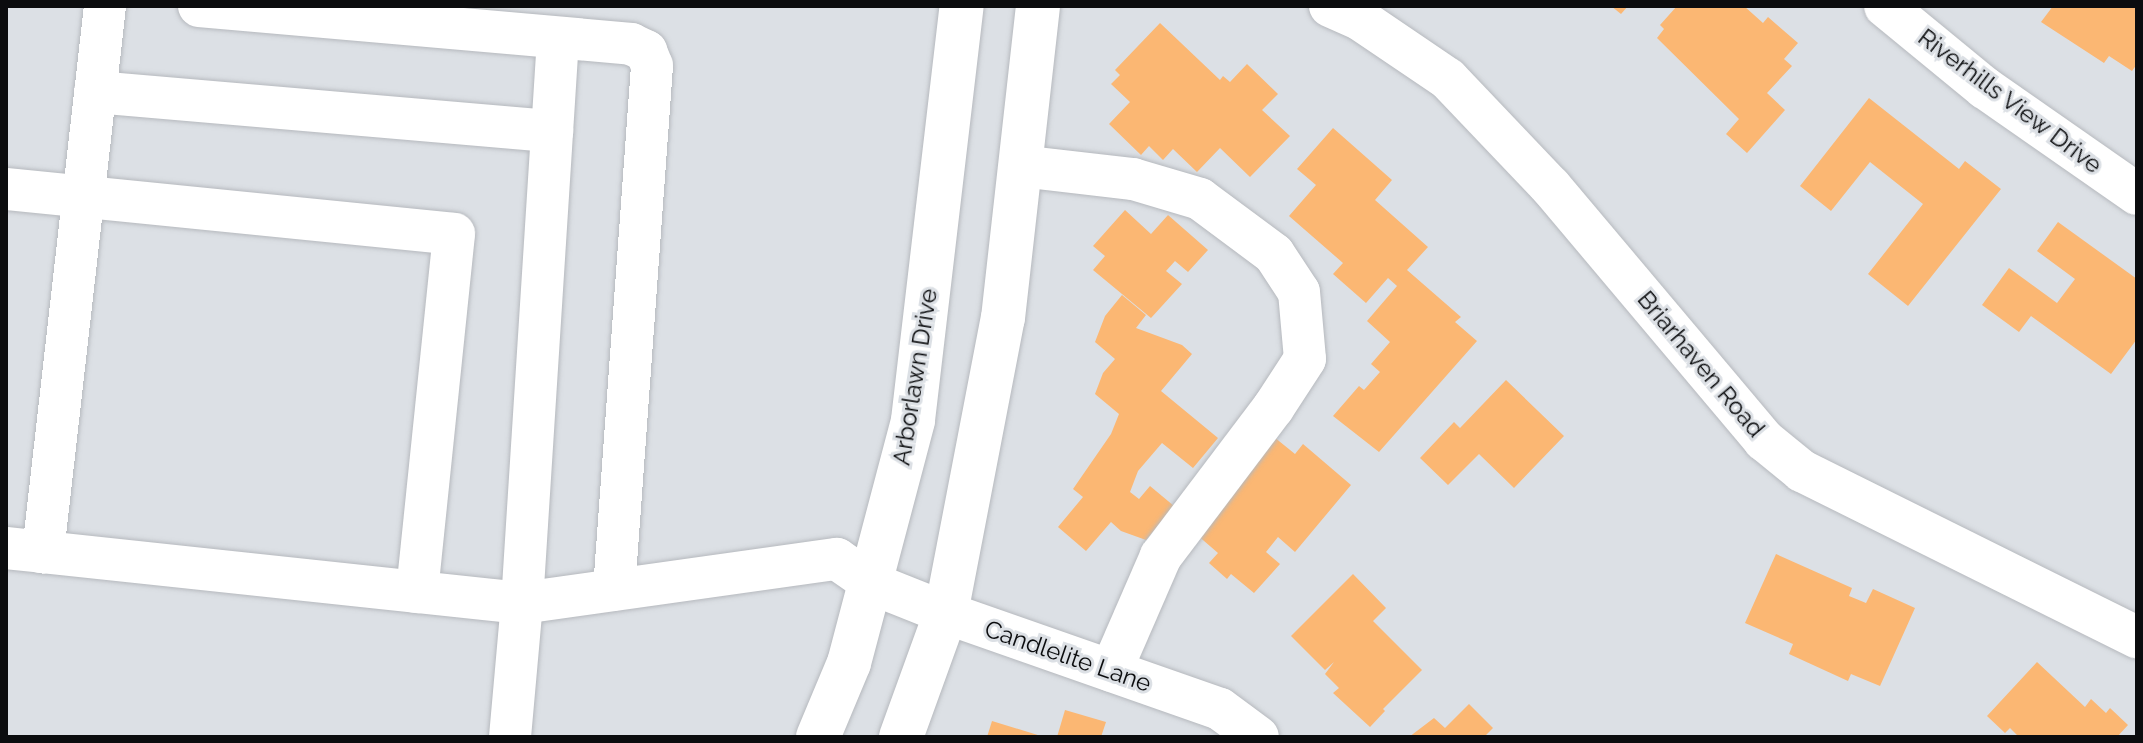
<!DOCTYPE html>
<html>
<head>
<meta charset="utf-8">
<style>
  body { margin:0 }
  #map { position:relative; width:2143px; height:743px; overflow:hidden; background:#dce0e5; font-family:Raleway,sans-serif }
  div>[style] { position:absolute }
  [style*='--x'] { left:calc(var(--x)*1px); top:calc(var(--y)*1px); width:calc(var(--w)*1px); rotate:calc(var(--a)*1deg) }
  .building>* { inset:0; background:#fbb773 }
  .roads { filter:drop-shadow(0 0 2px #b6b9be) drop-shadow(0 0 2px #b6b9be) }
  .minor>* { height:42px; margin:-21px; padding:0 21px; transform-origin:21px; border-radius:21px; background:#fff }
  .major>* { height:44px; margin:-22px; padding:0 22px; transform-origin:22px; border-radius:22px; background:#fff }
  span { translate:-50% -50%; white-space:nowrap; text-align:center; line-height:1.15; -webkit-text-stroke:6px #dce0e5; paint-order:stroke }
  .street-label { font-size:24px; color:#0b0c0e }
  .frame { position:absolute; inset:0; border:8px solid #0b0c0e; pointer-events:none }
</style>
</head>
<body>
<div id="map">
  <div class="building">
    <div style="clip-path:polygon(1611px 6px,1628px 6px,1621px 14px)"></div>
    <div style="clip-path:polygon(1677px 6px,1744px 6px,1763px 23px,1768px 17px,1798px 43px,1784px 59px,1792px 66px,1767px 93px,1785px 110px,1747px 153px,1726px 134px,1739px 119px,1657px 38px,1664px 29px,1660px 25px)"></div>
    <div style="clip-path:polygon(2053px 6px,2137px 6px,2137px 64px,2132px 71px,2109px 56px,2104px 63px,2041px 22px)"></div>
    <div style="clip-path:polygon(1160px 23px,1220px 80px,1223px 76px,1230px 82px,1247px 64px,1278px 94px,1262px 110px,1290px 136px,1250px 177px,1220px 148px,1197px 172px,1173px 149px,1163px 160px,1149px 146px,1141px 155px,1109px 124px,1130px 102px,1111px 84px,1120px 75px,1115px 70px)"></div>
    <div style="clip-path:polygon(1869px 98px,1959px 169px,1965px 161px,2001px 189px,1908px 306px,1868px 274px,1923px 204px,1870px 162px,1831px 211px,1800px 186px)"></div>
    <div style="clip-path:polygon(1333px 128px,1392px 180px,1375px 200px,1428px 247px,1407px 270px,1461px 317px,1455px 322px,1477px 341px,1379px 452px,1333px 416px,1359px 386px,1364px 390px,1380px 372px,1371px 364px,1390px 342px,1367px 321px,1397px 286px,1388px 278px,1366px 303px,1333px 274px,1343px 263px,1289px 216px,1316px 185px,1297px 169px)"></div>
    <div style="clip-path:polygon(1125px 210px,1151px 234px,1168px 215px,1208px 250px,1188px 272px,1175px 261px,1166px 271px,1182px 284px,1151px 318px,1093px 270px,1105px 256px,1093px 246px)"></div>
    <div style="clip-path:polygon(2058px 222px,2137px 279px,2137px 339px,2111px 374px,2031px 316px,2019px 332px,1982px 305px,2009px 268px,2057px 303px,2075px 279px,2037px 251px)"></div>
    <div style="clip-path:polygon(1122px 295px,1146px 315px,1136px 328px,1182px 345px,1192px 354px,1161px 391px,1218px 438px,1193px 468px,1162px 443px,1138px 471px,1130px 492px,1139px 499px,1150px 486px,1174px 506px,1146px 540px,1121px 531px,1111px 522px,1086px 551px,1058px 527px,1083px 497px,1073px 489px,1111px 434px,1119px 414px,1095px 394px,1103px 373px,1115px 359px,1095px 342px,1105px 316px)"></div>
    <div style="clip-path:polygon(1506px 380px,1564px 436px,1514px 488px,1479px 454px,1448px 485px,1420px 458px,1454px 422px,1460px 428px)"></div>
    <div style="clip-path:polygon(1269px 433px,1295px 454px,1303px 444px,1351px 485px,1295px 552px,1278px 537px,1266px 552px,1280px 564px,1254px 593px,1231px 574px,1227px 579px,1209px 563px,1218px 553px,1189px 528px)"></div>
    <div style="clip-path:polygon(1776px 554px,1852px 588px,1849px 596px,1866px 603px,1873px 589px,1915px 608px,1880px 686px,1851px 674px,1848px 681px,1789px 654px,1793px 644px,1745px 623px)"></div>
    <div style="clip-path:polygon(1353px 574px,1386px 608px,1373px 621px,1422px 670px,1383px 709px,1385px 711px,1370px 727px,1333px 693px,1339px 688px,1325px 674px,1334px 662px,1325px 670px,1291px 636px)"></div>
    <div style="clip-path:polygon(2037px 662px,2085px 707px,2091px 699px,2106px 713px,2110px 708px,2128px 725px,2117px 737px,2019px 737px,2010px 728px,2005px 733px,1987px 716px)"></div>
    <div style="clip-path:polygon(1469px 704px,1493px 728px,1484px 737px,1409px 737px,1434px 718px,1445px 728px)"></div>
    <div style="clip-path:polygon(1065px 710px,1106px 722px,1101px 737px,1057px 737px)"></div>
    <div style="clip-path:polygon(992px 721px,1041px 736px,1041px 737px,987px 737px)"></div>
  </div>
  <div class="roads">
    <div class="minor">
      <div style="--x:105;--y:6;--w:550;--a:96.48"></div>
      <div style="--x:43;--y:552;--w:482;--a:6.1"></div>
      <div style="--x:522;--y:603;--w:566;--a:-86.35"></div>
      <div style="--x:199;--y:6;--w:434;--a:5"></div>
      <div style="--x:631;--y:44;--w:17;--a:25"></div>
      <div style="--x:646;--y:51;--w:16;--a:68"></div>
      <div style="--x:652;--y:66;--w:525;--a:94.15"></div>
      <div style="--x:1330;--y:6;--w:34;--a:24"></div>
      <div style="--x:1361;--y:20;--w:105;--a:34.1"></div>
      <div style="--x:1448;--y:79;--w:149;--a:46.4"></div>
      <div style="--x:1551;--y:187;--w:331;--a:49.9"></div>
      <div style="--x:1764;--y:440;--w:49;--a:39.2"></div>
      <div style="--x:1802;--y:471;--w:374;--a:26.4"></div>
      <div style="--x:1885;--y:6;--w:129;--a:39.4"></div>
      <div style="--x:1985;--y:88;--w:185;--a:34.9"></div>
      <div style="--x:95;--y:92;--w:459;--a:4.9"></div>
      <div style="--x:1020;--y:166;--w:114;--a:6.6"></div>
      <div style="--x:1133;--y:179;--w:70;--a:16.6"></div>
      <div style="--x:1200;--y:199;--w:92;--a:36.6"></div>
      <div style="--x:1274;--y:254;--w:45;--a:56.7"></div>
      <div style="--x:1299;--y:292;--w:67;--a:84.9"></div>
      <div style="--x:1305;--y:359;--w:59;--a:123.1"></div>
      <div style="--x:1273;--y:408;--w:186;--a:127.1"></div>
      <div style="--x:1161;--y:556;--w:125;--a:113.5"></div>
      <div style="--x:6;--y:189;--w:450;--a:5.7"></div>
      <div style="--x:454;--y:234;--w:360;--a:95.9"></div>
      <div style="--x:6;--y:548;--w:37;--a:6"></div>
      <div style="--x:510;--y:737;--w:135;--a:-84.9"></div>
      <div style="--x:522;--y:603;--w:318;--a:-8"></div>
      <div style="--x:837;--y:559;--w:44;--a:34.8"></div>
      <div style="--x:873;--y:584;--w:79;--a:21.7"></div>
      <div style="--x:946;--y:613;--w:290;--a:19.3"></div>
      <div style="--x:1220;--y:709;--w:47;--a:36.4"></div>
    </div>
    <div class="major">
      <div style="--x:818;--y:737;--w:80;--a:-67.3"></div>
      <div style="--x:849;--y:663;--w:251;--a:-75.2"></div>
      <div style="--x:913;--y:420;--w:417;--a:-83.3"></div>
      <div style="--x:901;--y:737;--w:132;--a:-70.1"></div>
      <div style="--x:946;--y:613;--w:300;--a:-79.1"></div>
      <div style="--x:1003;--y:318;--w:314;--a:-83.6"></div>
    </div>
  </div>
  <div class="street-label">
    <span style="left:2010px;top:101px;rotate:37deg">Riverhills View Drive</span>
    <span style="left:1701px;top:364px;rotate:50deg">Briarhaven Road</span>
    <span style="left:915px;top:377px;rotate:-81deg">Arborlawn Drive</span>
    <span style="left:1068px;top:656px;rotate:19deg">Candlelite Lane</span>
  </div>
  <div class="frame"></div>
</div>
</body>
</html>
